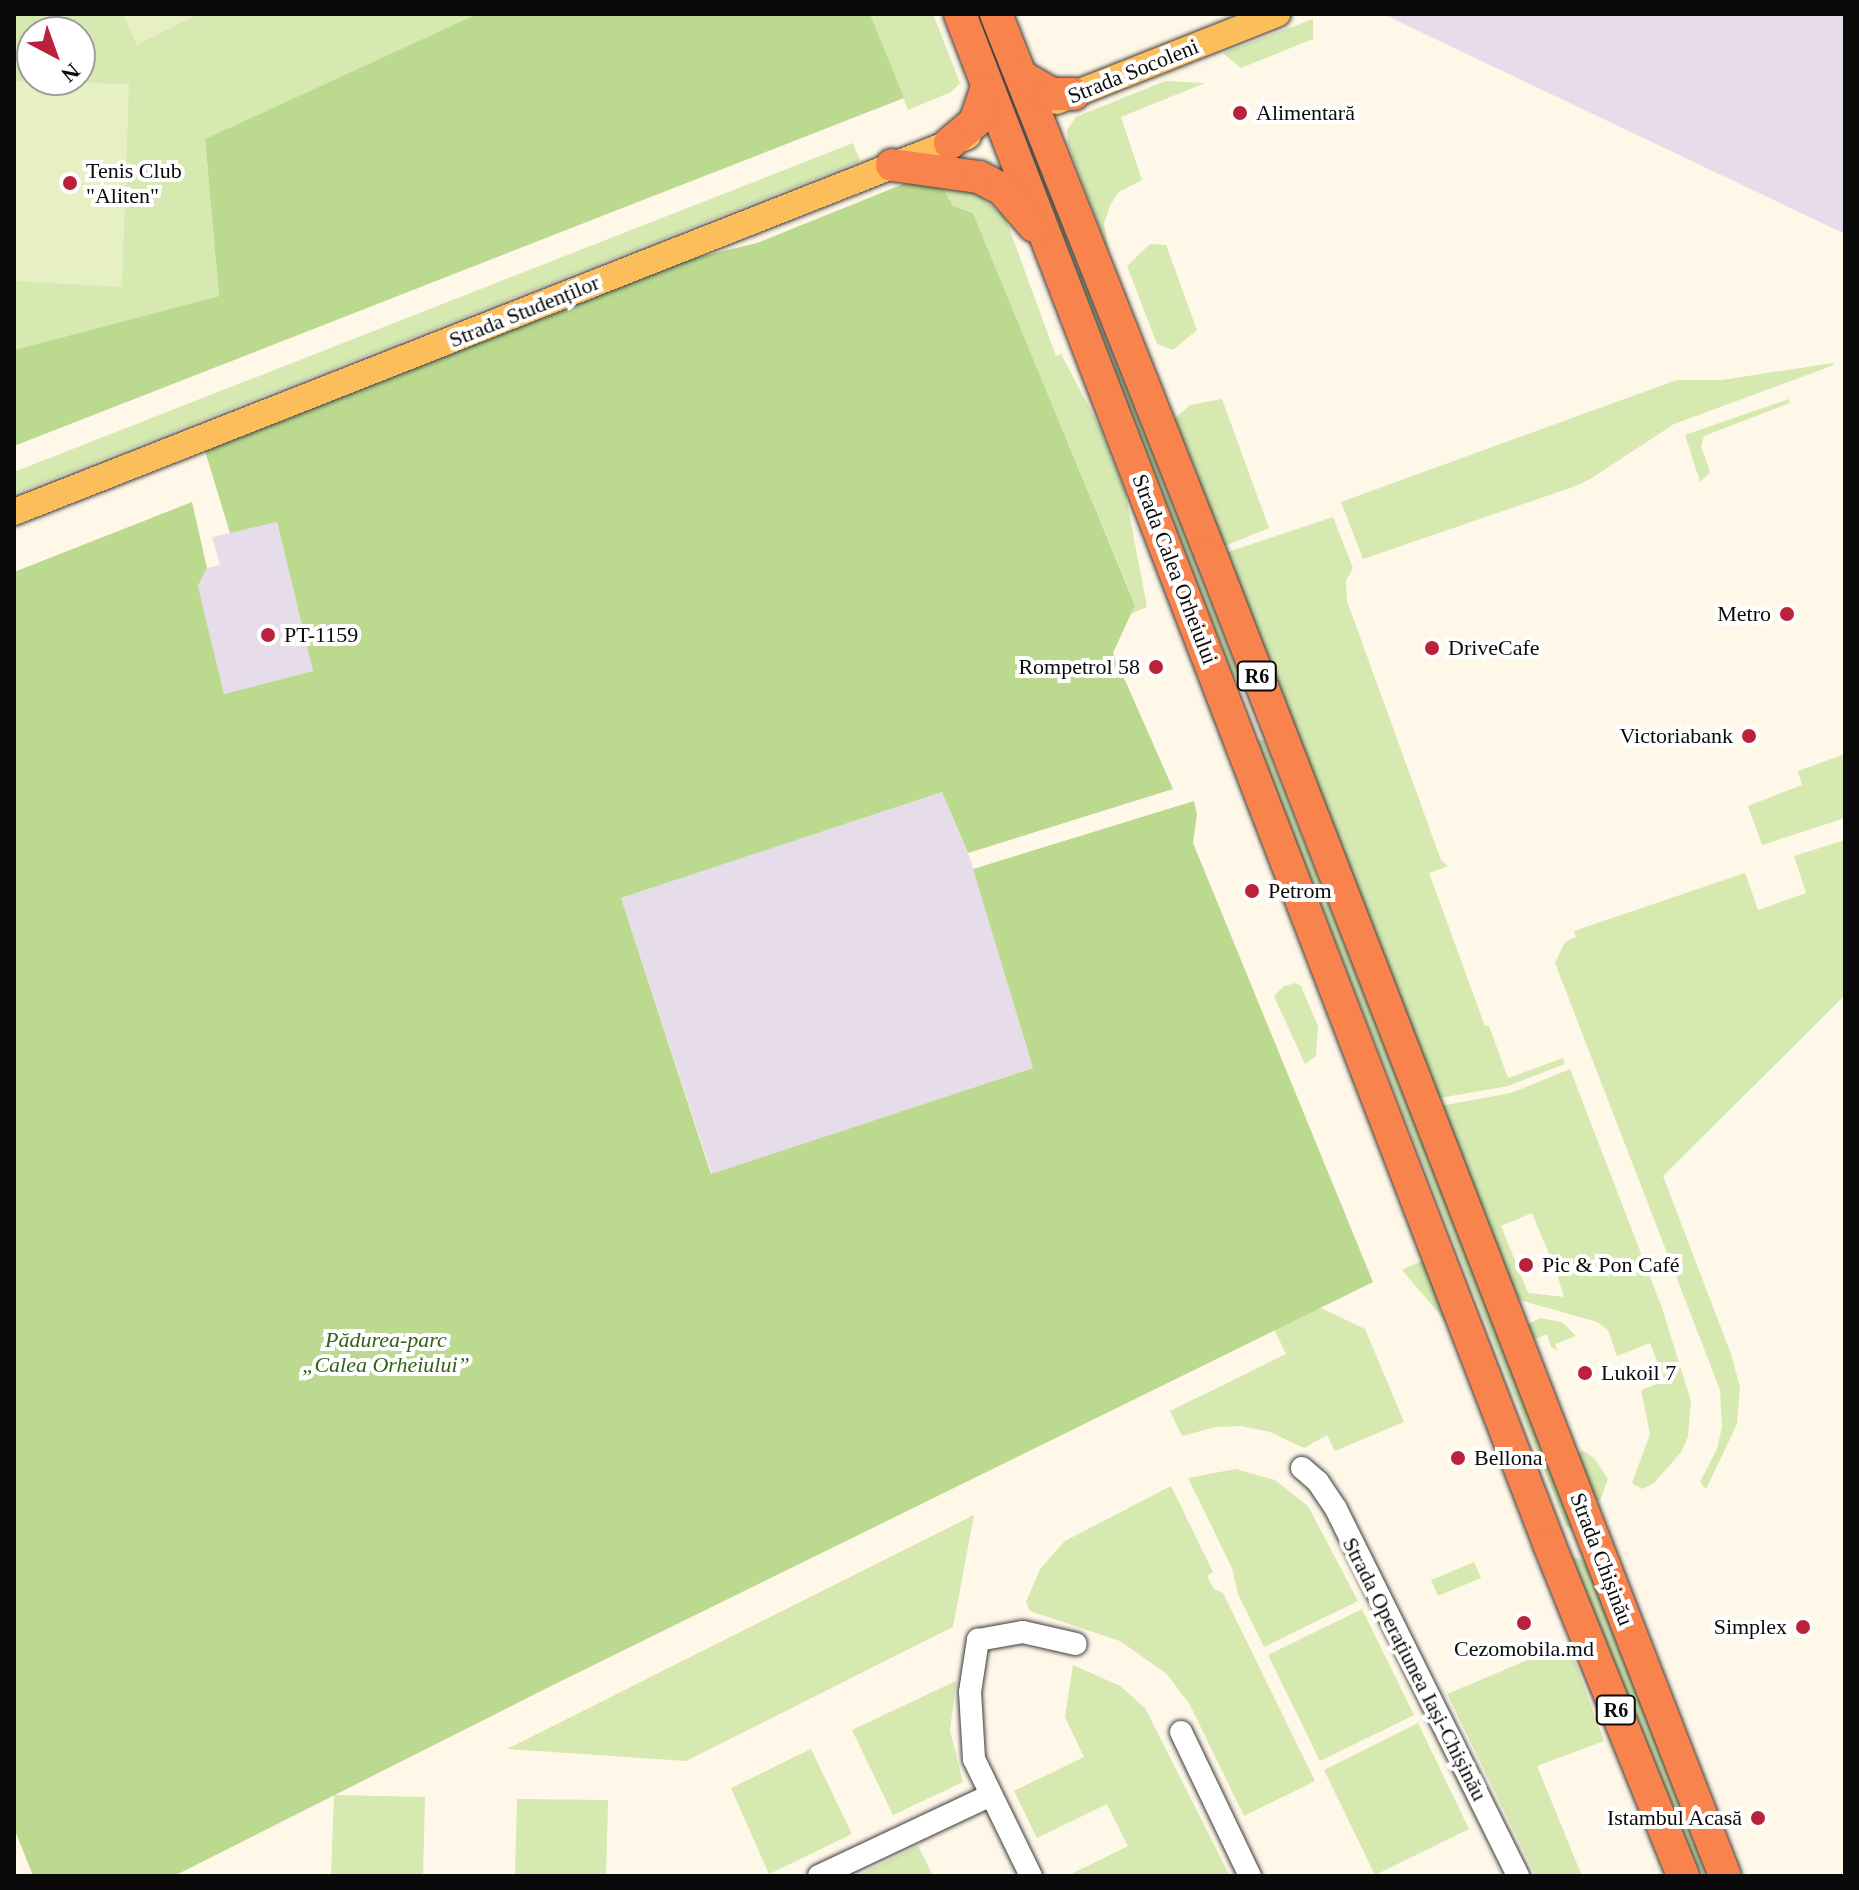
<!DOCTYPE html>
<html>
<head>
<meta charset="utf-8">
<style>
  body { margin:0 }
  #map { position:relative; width:1859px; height:1890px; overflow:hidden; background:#fff7e7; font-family:Georgia,serif }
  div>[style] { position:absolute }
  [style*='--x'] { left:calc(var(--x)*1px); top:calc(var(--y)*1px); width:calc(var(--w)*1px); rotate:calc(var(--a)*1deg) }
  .industrial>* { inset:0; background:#e7ddea }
  .green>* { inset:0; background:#d5e9b1 }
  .forest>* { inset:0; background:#bbda90 }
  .pitch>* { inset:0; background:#e6f0c3 }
  .roads { filter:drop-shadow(0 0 2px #3d3d3d) drop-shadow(0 0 2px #3d3d3d) }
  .minor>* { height:22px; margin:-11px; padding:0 11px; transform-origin:11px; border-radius:11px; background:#fff }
  .major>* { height:26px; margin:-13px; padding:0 13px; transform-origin:13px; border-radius:13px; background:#fcbe5a }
  .highway>* { height:32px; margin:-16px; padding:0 16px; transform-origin:16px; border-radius:16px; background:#f8834c }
  .dots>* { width:22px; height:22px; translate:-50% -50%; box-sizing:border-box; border:4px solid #fff; border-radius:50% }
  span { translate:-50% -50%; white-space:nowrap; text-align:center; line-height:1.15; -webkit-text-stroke:8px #fff; paint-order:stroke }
  .shield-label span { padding:2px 6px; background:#fff; border:2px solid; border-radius:6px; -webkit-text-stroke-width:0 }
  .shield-label { font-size:20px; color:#0a0a0a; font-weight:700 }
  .street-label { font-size:22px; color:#0a0a0a }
  .poi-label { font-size:22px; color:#0a0a0a }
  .left { translate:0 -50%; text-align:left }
  .right { translate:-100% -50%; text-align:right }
  .park-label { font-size:22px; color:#33611a; font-style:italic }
  .frame { position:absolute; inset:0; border:16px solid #0a0a0a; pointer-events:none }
  .north { position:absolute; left:16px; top:16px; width:80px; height:80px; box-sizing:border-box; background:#fff; border:2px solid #9d9d9d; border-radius:50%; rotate:139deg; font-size:22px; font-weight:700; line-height:32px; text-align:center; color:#0a0a0a }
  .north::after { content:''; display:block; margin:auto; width:28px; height:36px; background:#bb203d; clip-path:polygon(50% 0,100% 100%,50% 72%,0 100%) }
</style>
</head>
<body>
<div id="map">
  <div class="industrial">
    <div style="clip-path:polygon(1390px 14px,1845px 14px,1845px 234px,1387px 16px)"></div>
    <div style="clip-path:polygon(277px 522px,313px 671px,224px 694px,198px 586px,207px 568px,220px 565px,212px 537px)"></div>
    <div style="clip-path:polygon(942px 792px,971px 861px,1033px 1068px,712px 1174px,621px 898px)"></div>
  </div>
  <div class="green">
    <div style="clip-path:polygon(evenodd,14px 14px,477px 14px,205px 139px,219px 296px,14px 350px,14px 14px,32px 32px,80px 32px,80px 80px,32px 80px,32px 32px)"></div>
    <div style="clip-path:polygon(870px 14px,933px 14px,960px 83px,951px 92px,908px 110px)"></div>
    <div style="clip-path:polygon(1313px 19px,1313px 39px,1241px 68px,1223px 53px)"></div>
    <div style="clip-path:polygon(1165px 81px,1205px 83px,1121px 117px,1142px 180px,1119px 192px,1110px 205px,1104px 224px,1109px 253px,1068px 144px,1067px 130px,1076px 117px)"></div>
    <div style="clip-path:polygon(1029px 141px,1034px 144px,1239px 674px,1236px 678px,1233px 676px,1027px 146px)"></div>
    <div style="clip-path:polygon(853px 143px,860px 161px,14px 494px,14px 472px)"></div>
    <div style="clip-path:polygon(936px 175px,973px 190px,1005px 217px,1056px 356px,1061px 354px,1099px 426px,1125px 491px,1147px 607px,1131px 614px,1135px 604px,973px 213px,953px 206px)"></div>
    <div style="clip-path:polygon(1150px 244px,1166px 245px,1197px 330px,1173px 350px,1157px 344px,1127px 266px)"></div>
    <div style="clip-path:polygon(1833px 363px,1834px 365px,1674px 424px,1592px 478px,1573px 487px,1363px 559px,1341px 502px,1677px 380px,1722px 380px)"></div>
    <div style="clip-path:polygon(1222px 399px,1269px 528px,1220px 548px,1196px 489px,1198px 475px,1174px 419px,1190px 405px)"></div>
    <div style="clip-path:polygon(1789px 399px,1790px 403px,1704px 436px,1701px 446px,1710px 472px,1700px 482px,1685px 435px)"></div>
    <div style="clip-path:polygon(1333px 517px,1353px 568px,1346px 581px,1347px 601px,1441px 860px,1448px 866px,1429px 873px,1485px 1026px,1489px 1026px,1508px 1078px,1563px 1058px,1565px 1064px,1508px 1086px,1434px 1099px,1222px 554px)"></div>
    <div style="clip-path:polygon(1255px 738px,1264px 741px,1576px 1531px,1566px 1526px)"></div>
    <div style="clip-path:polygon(1845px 754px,1845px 818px,1762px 845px,1748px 806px,1802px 785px,1798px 771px)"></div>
    <div style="clip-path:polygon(1845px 840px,1845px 995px,1663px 1176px,1731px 1354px,1740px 1387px,1737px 1424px,1706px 1489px,1700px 1482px,1717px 1449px,1722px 1427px,1720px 1390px,1555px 963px,1565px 942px,1576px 937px,1574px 931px,1745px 873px,1758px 910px,1806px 893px,1794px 856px)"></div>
    <div style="clip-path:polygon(1296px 983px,1301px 986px,1318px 1026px,1316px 1056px,1305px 1064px,1274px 996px,1284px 986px)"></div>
    <div style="clip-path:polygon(evenodd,1570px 1069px,1662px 1308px,1691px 1401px,1688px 1437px,1681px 1452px,1654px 1483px,1642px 1489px,1632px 1483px,1650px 1434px,1641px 1390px,1665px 1381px,1650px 1343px,1617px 1356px,1608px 1330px,1597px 1322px,1513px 1298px,1435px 1107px,1511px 1093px,1570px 1069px,1532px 1213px,1556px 1271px,1564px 1297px,1528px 1293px,1501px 1226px,1532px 1213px)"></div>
    <div style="clip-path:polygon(1428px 1258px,1448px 1324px,1402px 1270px)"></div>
    <div style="clip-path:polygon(1319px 1307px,1365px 1329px,1404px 1422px,1335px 1451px,1327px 1435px,1304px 1448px,1270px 1432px,1241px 1426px,1215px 1427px,1182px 1436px,1170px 1411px,1286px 1354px,1274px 1329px)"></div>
    <div style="clip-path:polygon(1540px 1318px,1562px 1322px,1576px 1336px,1555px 1344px,1558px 1351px,1551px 1347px,1547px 1334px,1535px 1339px,1530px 1336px,1527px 1325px)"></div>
    <div style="clip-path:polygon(1582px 1450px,1594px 1458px,1608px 1479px,1600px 1501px,1595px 1500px,1578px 1454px)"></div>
    <div style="clip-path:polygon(1236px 1469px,1275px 1480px,1308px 1506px,1358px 1601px,1264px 1647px,1238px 1594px,1232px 1568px,1188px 1478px)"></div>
    <div style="clip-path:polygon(1171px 1486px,1213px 1572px,1207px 1576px,1214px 1589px,1223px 1593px,1315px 1781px,1244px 1816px,1190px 1705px,1167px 1674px,1120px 1641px,1030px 1611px,1026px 1602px,1040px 1569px,1065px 1541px)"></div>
    <div style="clip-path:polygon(974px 1515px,953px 1627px,686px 1761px,507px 1749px)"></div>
    <div style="clip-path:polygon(1567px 1556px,1588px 1561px,1709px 1876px,1698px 1876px)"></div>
    <div style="clip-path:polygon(1474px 1562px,1481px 1578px,1438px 1596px,1431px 1580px)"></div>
    <div style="clip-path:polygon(1362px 1609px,1414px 1715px,1320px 1761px,1268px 1655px)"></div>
    <div style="clip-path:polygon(1568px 1643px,1604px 1741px,1537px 1766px,1582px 1876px,1536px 1876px,1447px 1694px)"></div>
    <div style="clip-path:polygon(1073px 1665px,1120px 1686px,1145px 1708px,1230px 1876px,1067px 1876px,1128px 1846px,1107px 1804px,1037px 1838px,1014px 1791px,1084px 1757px,1065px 1717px)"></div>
    <div style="clip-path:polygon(956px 1681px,950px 1731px,963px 1782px,893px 1815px,852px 1730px)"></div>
    <div style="clip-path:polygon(1418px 1723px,1469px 1829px,1375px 1875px,1324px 1770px)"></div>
    <div style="clip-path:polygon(811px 1749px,852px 1834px,769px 1874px,731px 1788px)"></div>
    <div style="clip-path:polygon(334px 1795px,425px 1797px,423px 1876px,331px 1876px)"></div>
    <div style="clip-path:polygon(517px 1799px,608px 1800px,606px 1876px,515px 1876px)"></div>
    <div style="clip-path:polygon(918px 1846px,933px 1876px,856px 1876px)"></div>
  </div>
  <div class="forest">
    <div style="clip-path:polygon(477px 14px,870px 14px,904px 98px,14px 446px,14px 350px,219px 296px,205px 139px)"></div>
    <div style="clip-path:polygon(936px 175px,953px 206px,973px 213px,1135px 605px,1113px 653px,1173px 789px,968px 853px,942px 792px,621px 898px,711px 1174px,1033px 1068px,973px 869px,1194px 801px,1197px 815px,1193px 843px,1373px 1282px,545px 1689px,174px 1876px,33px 1876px,14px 1828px,14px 572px,192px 502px,207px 568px,198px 586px,224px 694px,313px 671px,277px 522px,230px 533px,205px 451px,694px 258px,757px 243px,906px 183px)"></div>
  </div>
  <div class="pitch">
    <div style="clip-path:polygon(123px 14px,199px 14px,137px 45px)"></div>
    <div style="clip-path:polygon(14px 81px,129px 84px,122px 287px,14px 281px)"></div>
  </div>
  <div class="roads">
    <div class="minor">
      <div style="--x:1302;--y:1468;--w:21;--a:41"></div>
      <div style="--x:1318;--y:1482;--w:32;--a:56"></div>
      <div style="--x:1336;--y:1509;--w:410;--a:63.6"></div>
      <div style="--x:1181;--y:1732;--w:160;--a:64.4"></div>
      <div style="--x:819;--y:1876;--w:190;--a:-25.2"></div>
      <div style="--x:1031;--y:1876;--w:130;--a:-116"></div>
      <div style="--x:974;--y:1759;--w:67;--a:-93.4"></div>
      <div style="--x:970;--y:1692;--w:53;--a:-81.3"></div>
      <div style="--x:978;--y:1640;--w:46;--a:-10.1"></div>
      <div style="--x:1023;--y:1632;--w:54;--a:12.8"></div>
    </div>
    <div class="major">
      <div style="--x:1057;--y:101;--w:237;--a:-21.6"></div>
      <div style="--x:14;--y:512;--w:1025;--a:-21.51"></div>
    </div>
    <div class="highway">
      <div style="--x:960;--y:14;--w:1639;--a:68.94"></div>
      <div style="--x:1549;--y:1544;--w:358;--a:68"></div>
      <div style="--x:996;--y:14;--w:582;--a:68.33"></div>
      <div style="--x:1211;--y:555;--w:1417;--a:68.74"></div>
      <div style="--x:1021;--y:76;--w:36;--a:30"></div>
      <div style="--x:1052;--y:94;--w:22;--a:0"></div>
      <div style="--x:950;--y:143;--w:33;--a:-40"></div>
      <div style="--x:975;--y:122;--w:36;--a:-71"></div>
      <div style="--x:892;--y:165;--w:88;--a:7.9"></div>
      <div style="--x:979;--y:177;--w:26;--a:28"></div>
      <div style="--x:1002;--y:189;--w:49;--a:49.1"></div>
    </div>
  </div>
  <div class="dots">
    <div style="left:1240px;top:113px;background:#bb203d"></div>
    <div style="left:70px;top:183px;background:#bb203d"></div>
    <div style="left:1787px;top:614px;background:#bb203d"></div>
    <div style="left:268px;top:635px;background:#bb203d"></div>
    <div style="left:1432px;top:648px;background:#bb203d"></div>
    <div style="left:1156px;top:667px;background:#bb203d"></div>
    <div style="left:1749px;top:736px;background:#bb203d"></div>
    <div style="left:1252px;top:891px;background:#bb203d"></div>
    <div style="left:1526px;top:1265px;background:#bb203d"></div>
    <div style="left:1585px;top:1373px;background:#bb203d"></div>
    <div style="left:1458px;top:1458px;background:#bb203d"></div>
    <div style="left:1524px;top:1623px;background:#bb203d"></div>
    <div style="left:1803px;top:1627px;background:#bb203d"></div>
    <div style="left:1758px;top:1818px;background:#bb203d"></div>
  </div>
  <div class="shield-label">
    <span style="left:1257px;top:676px">R6</span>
    <span style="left:1616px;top:1710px">R6</span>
  </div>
  <div class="street-label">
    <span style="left:1133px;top:71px;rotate:-22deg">Strada Socoleni</span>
    <span style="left:524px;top:311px;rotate:-22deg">Strada Studenților</span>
    <span style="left:1175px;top:569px;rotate:69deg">Strada Calea Orheiului</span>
    <span style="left:1602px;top:1559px;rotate:69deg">Strada Chișinău</span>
    <span style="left:1415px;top:1669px;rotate:63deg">Strada Operațiunea Iași-Chișinău</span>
  </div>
  <div class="poi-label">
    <span class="left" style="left:1256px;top:113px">Alimentară</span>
    <span class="left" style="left:86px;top:183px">Tenis Club<br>"Aliten"</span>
    <span class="right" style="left:1771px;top:614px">Metro</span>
    <span class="left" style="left:284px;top:635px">PT-1159</span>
    <span class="left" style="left:1448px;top:648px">DriveCafe</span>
    <span class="right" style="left:1140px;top:667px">Rompetrol 58</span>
    <span class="right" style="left:1733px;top:736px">Victoriabank</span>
    <span class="left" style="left:1268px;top:891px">Petrom</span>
    <span class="left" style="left:1542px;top:1265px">Pic &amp; Pon Café</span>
    <span class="left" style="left:1601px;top:1373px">Lukoil 7</span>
    <span class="left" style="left:1474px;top:1458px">Bellona</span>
    <span class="right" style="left:1787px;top:1627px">Simplex</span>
    <span style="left:1524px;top:1649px">Cezomobila.md</span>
    <span class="right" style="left:1742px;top:1818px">Istambul Acasă</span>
  </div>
  <div class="park-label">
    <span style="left:386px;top:1352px">Pădurea-parc<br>„Calea Orheiului”</span>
  </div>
  <div class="frame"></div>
  <div class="north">N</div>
</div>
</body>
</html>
